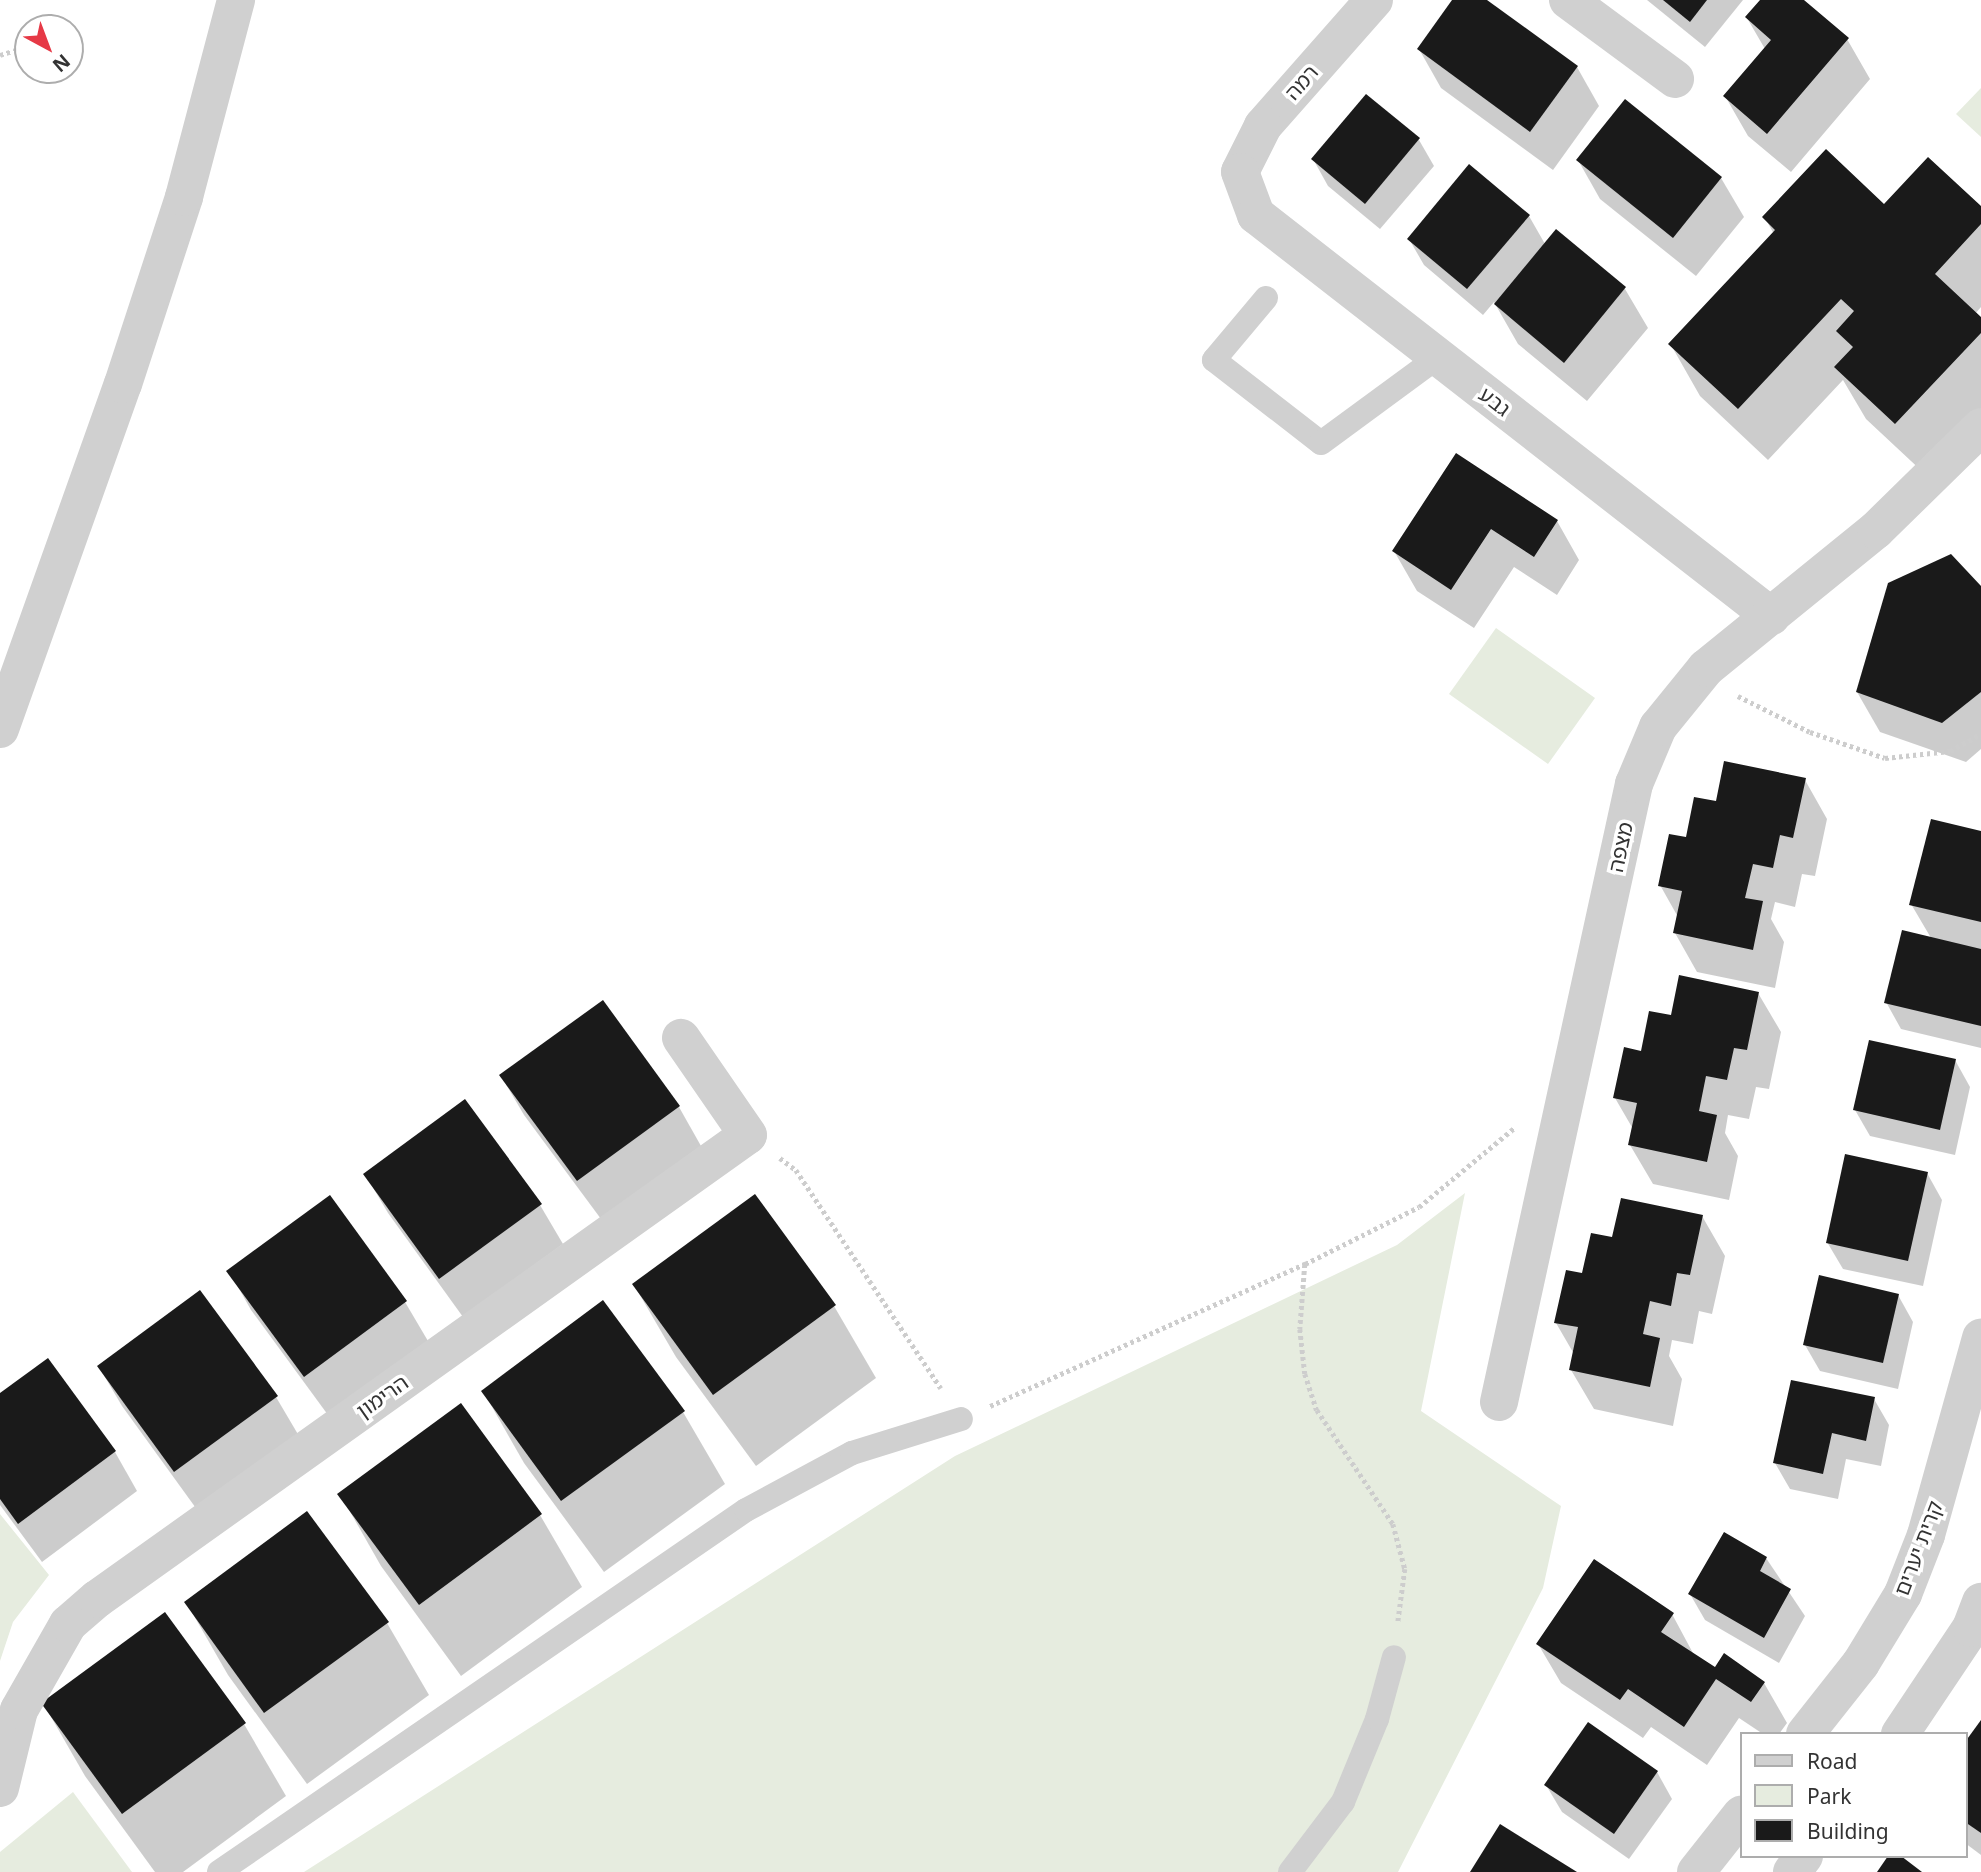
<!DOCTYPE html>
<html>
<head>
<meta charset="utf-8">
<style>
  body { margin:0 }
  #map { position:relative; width:1981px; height:1872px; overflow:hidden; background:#fff; font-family:"Noto Sans","Noto Sans Hebrew",sans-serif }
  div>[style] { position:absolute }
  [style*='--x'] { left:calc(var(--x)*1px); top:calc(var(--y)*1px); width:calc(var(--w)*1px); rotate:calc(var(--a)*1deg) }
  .green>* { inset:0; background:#e6ecdf }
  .shadow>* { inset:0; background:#0003 }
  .building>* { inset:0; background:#1a1a1a }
  .path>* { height:4.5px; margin-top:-2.25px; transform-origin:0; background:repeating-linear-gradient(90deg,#cdcdcd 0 3.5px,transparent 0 7px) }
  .service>* { height:24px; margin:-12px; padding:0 12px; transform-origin:12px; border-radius:12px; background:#d0d0d0 }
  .minor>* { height:38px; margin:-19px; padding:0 19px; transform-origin:19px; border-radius:19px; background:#d0d0d0 }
  .tertiary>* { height:38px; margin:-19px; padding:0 19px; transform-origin:19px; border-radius:19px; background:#d0d0d0 }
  span { translate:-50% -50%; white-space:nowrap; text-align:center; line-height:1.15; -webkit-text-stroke:7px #fff; paint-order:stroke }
  .street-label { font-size:21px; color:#333 }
  .legend { position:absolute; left:1740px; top:1732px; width:228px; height:126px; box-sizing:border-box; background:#fff; border:2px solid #adadad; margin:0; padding:9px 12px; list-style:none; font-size:21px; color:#333 }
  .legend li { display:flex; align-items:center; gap:14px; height:35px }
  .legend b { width:35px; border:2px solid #adadad }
  .north { position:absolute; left:14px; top:14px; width:70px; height:70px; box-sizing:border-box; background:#fff; border:2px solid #adadad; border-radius:50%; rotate:139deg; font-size:19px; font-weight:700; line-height:28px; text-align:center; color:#333 }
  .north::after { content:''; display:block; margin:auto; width:24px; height:32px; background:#e63946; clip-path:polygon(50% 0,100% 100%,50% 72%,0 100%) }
</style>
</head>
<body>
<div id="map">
  <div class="green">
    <div style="clip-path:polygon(1981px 88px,1981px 137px,1956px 114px)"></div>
    <div style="clip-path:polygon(1496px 628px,1595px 698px,1548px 764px,1449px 694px)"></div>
    <div style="clip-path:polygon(1465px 1193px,1421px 1411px,1561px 1506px,1543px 1588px,1398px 1872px,304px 1872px,955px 1456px,1397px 1245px)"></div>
    <div style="clip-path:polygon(0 1514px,49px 1575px,13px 1622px,0 1661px)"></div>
    <div style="clip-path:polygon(73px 1792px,132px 1872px,0 1872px,0 1852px)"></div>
  </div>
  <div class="shadow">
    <div style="clip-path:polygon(1454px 0,1484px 0,1577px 67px,1599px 106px,1553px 170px,1441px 88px,1419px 49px)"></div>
    <div style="clip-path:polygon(1647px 0,1743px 0,1705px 47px)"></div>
    <div style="clip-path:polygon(1762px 0,1801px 0,1847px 39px,1870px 79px,1791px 172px,1748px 136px,1725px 96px,1765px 49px,1747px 18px)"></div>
    <div style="clip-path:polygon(1367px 96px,1419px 140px,1434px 166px,1380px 229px,1328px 186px,1313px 159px)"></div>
    <div style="clip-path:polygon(1578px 160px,1721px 178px,1744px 217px,1696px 276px,1600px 199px)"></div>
    <div style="clip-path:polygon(1981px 209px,1981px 307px,1975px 314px,1981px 320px,1981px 416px,1926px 475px,1866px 419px,1843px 380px,1768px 460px,1700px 396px,1671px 345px,1774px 234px,1765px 218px)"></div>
    <div style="clip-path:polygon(1529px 216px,1545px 244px,1556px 231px,1625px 289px,1648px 328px,1587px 401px,1518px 344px,1494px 302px,1483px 315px,1424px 265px,1409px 239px)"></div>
    <div style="clip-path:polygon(1457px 455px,1557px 521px,1579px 560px,1557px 595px,1514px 567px,1474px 628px,1417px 591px,1394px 551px)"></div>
    <div style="clip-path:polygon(1981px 588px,1981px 749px,1966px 762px,1880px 732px,1857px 692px)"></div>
    <div style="clip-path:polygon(1805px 780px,1827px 819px,1815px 876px,1802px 874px,1795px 907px,1775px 902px,1771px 919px,1784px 942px,1775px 988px,1697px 972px,1675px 933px,1678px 917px,1660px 885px,1687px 839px,1717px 803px)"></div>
    <div style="clip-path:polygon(1981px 833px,1981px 1048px,1901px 1029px,1886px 1002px,1931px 938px,1911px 904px)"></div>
    <div style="clip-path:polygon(1758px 993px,1781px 1032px,1769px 1089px,1756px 1087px,1749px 1119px,1728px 1115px,1725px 1133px,1738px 1156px,1729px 1200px,1653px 1184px,1630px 1145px,1633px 1129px,1615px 1098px,1642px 1053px,1672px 1017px)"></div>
    <div style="clip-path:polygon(602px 1002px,679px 1107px,701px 1146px,601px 1219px,524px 1115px,501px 1076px)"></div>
    <div style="clip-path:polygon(1955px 1060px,1970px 1087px,1955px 1155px,1870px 1136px,1855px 1110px)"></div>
    <div style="clip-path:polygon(1927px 1173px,1942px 1200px,1923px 1286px,1843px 1269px,1827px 1242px)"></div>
    <div style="clip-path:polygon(365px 1174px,540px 1205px,563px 1244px,463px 1317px,388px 1213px)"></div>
    <div style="clip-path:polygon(1702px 1216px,1725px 1256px,1712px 1314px,1699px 1311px,1693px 1344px,1672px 1340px,1669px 1356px,1682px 1379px,1673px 1426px,1594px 1409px,1571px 1370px,1574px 1354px,1556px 1323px,1614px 1239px)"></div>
    <div style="clip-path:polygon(229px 1271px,405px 1302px,428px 1341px,328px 1415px,251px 1310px)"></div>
    <div style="clip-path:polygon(634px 1285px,834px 1306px,876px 1378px,756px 1466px,676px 1357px)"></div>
    <div style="clip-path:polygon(1898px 1295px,1913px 1322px,1898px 1389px,1820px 1371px,1805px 1345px)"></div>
    <div style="clip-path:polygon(99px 1367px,276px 1397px,299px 1436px,198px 1511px,122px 1406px)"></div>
    <div style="clip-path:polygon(483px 1391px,683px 1412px,725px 1484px,604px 1572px,524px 1463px)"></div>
    <div style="clip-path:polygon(0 1395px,115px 1452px,137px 1491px,42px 1562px,0 1505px)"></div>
    <div style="clip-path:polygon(1874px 1399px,1889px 1425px,1881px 1466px,1846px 1459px,1838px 1499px,1790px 1489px,1775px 1463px)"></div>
    <div style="clip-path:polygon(340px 1494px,540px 1515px,582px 1587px,461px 1676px,381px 1566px)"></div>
    <div style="clip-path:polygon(1766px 1558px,1805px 1616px,1779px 1663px,1705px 1620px,1690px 1594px)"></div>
    <div style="clip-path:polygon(186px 1602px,387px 1623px,429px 1695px,307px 1784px,228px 1675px)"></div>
    <div style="clip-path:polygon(1672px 1614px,1694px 1655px,1715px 1670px,1764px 1683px,1787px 1723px,1779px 1734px,1763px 1734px,1739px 1718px,1707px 1765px,1651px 1727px,1643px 1738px,1561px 1683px,1538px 1644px)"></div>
    <div style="clip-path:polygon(43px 1703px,244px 1724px,286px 1796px,183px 1872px,155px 1872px,85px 1776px)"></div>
    <div style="clip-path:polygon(1981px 1723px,1981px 1855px,1965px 1843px,1965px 1745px)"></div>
    <div style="clip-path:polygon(1657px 1772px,1672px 1799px,1629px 1859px,1562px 1812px,1546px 1785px)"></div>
  </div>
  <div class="building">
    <div style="clip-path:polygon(1452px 0,1487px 0,1578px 66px,1530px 132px,1417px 49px)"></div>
    <div style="clip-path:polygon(1663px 0,1707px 0,1690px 22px)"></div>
    <div style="clip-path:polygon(1760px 0,1804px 0,1849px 38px,1767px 134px,1723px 96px,1771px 40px,1745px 17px)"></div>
    <div style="clip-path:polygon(1366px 94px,1420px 138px,1365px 204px,1311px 159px)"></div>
    <div style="clip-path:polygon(1625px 99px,1722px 177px,1673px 238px,1576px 160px)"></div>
    <div style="clip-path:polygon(1826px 149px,1884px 204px,1928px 157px,1981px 206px,1981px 224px,1935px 274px,1981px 317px,1981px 333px,1895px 424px,1834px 367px,1853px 347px,1836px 331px,1854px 311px,1841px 299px,1738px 409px,1668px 344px,1775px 230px,1762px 217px)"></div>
    <div style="clip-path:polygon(1469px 164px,1530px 215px,1467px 289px,1407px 239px)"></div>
    <div style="clip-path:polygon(1556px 229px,1626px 287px,1564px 363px,1494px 304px)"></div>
    <div style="clip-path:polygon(1456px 453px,1558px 520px,1534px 557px,1491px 529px,1451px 590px,1392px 551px)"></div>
    <div style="clip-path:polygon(1951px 554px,1981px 586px,1981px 692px,1942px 723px,1856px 692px,1888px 583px)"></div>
    <div style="clip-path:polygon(1724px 761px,1806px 778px,1793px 838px,1780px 835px,1773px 868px,1753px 864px,1745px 898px,1763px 901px,1753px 950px,1673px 933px,1682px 891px,1658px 886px,1669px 834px,1686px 837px,1694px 797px,1716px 801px)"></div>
    <div style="clip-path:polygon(1931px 819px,1981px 831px,1981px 922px,1909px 905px)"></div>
    <div style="clip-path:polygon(1902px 930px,1981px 949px,1981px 1026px,1884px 1003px)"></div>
    <div style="clip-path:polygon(1679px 975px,1759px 992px,1747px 1050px,1734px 1048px,1727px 1080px,1706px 1076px,1699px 1111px,1717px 1115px,1707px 1162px,1628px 1145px,1637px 1103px,1613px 1098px,1624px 1047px,1641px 1051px,1649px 1011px,1671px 1015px)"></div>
    <div style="clip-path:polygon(603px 1000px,680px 1106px,577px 1181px,499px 1075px)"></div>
    <div style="clip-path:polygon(1869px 1040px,1956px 1059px,1940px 1130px,1853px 1110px)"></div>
    <div style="clip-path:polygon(465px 1099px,542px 1204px,439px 1279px,363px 1174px)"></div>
    <div style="clip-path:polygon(1845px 1154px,1928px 1172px,1908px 1261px,1826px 1243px)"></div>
    <div style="clip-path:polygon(755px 1194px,836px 1305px,713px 1395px,632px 1284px)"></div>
    <div style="clip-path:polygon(330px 1195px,407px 1301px,304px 1377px,226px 1271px)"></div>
    <div style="clip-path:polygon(1621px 1198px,1703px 1215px,1690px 1275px,1677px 1273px,1671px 1306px,1650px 1301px,1643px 1334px,1660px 1338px,1650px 1387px,1569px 1370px,1578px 1327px,1554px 1323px,1566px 1270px,1582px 1273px,1591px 1233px,1612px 1237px)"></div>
    <div style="clip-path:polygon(1819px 1275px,1899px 1294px,1883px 1363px,1803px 1345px)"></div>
    <div style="clip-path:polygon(200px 1290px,278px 1396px,174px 1472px,97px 1366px)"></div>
    <div style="clip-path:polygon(603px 1300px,685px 1411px,561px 1501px,481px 1391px)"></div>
    <div style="clip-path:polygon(48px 1358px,116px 1451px,18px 1524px,0 1499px,0 1393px)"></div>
    <div style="clip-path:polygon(1791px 1380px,1875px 1397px,1866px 1441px,1832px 1433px,1823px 1474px,1773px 1463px)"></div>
    <div style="clip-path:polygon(461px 1403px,542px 1514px,419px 1605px,337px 1494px)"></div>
    <div style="clip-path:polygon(307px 1511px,389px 1622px,264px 1713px,184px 1602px)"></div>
    <div style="clip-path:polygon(1724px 1532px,1767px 1557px,1760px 1571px,1791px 1589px,1764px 1638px,1688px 1594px)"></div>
    <div style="clip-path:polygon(1594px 1559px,1674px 1613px,1661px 1632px,1715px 1667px,1724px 1653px,1765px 1682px,1751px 1702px,1716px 1679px,1684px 1727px,1628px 1689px,1620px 1700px,1536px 1644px)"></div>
    <div style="clip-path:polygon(165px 1612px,246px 1723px,122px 1814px,41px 1703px)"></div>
    <div style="clip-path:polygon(1981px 1720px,1981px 1833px,1965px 1822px,1965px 1742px)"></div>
    <div style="clip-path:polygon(1588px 1722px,1658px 1771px,1614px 1834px,1544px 1785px)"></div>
    <div style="clip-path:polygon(1500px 1824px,1577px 1872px,1470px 1872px)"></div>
    <div style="clip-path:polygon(1888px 1856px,1901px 1856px,1922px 1872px,1877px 1872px)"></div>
  </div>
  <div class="path">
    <div style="--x:0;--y:55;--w:29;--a:-18"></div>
    <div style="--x:1738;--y:696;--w:80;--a:26.6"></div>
    <div style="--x:1810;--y:732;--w:79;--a:19.1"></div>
    <div style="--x:1885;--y:758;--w:65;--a:-6.1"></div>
    <div style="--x:1950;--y:751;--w:35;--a:-29"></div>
    <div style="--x:780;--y:1158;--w:20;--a:37"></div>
    <div style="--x:796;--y:1170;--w:262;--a:56.4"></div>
    <div style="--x:1305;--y:1264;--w:65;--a:94.4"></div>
    <div style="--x:1300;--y:1329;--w:45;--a:83.7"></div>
    <div style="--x:1305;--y:1374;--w:38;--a:72"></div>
    <div style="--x:1317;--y:1410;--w:137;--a:56.3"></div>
    <div style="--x:1393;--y:1524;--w:47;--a:75.1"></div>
    <div style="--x:1405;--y:1569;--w:53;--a:97.5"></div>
    <div style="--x:990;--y:1406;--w:346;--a:-24.3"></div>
    <div style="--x:1305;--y:1264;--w:127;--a:-26.6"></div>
    <div style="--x:1419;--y:1207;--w:124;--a:-39.7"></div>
  </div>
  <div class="service">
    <div style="--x:1266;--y:298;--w:81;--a:130"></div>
    <div style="--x:1214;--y:360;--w:135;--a:37.8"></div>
    <div style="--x:1321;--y:443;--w:145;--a:-36.3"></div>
    <div style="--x:219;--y:1872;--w:639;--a:-34.49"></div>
    <div style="--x:746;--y:1510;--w:120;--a:-28.3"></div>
    <div style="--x:852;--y:1453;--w:114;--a:-17.3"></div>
    <div style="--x:1290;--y:1872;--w:88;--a:-52.9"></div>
    <div style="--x:1343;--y:1802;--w:90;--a:-67.7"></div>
    <div style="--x:1377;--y:1719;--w:64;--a:-74.7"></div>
  </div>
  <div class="minor">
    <div style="--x:1374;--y:0;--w:168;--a:131.4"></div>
    <div style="--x:1263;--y:126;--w:51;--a:116.6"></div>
    <div style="--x:1240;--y:172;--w:46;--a:69.6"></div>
    <div style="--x:1256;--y:215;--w:653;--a:37.91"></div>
    <div style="--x:1568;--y:0;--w:133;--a:36.4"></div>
    <div style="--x:1499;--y:1402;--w:633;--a:-77.68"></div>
    <div style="--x:1634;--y:784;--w:62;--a:-67.2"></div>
    <div style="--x:1658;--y:727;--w:76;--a:-50.9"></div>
    <div style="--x:1706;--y:668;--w:219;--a:-39.1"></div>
    <div style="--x:1876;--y:530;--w:147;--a:-44.4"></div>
    <div style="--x:1805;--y:1734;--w:90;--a:-51.7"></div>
    <div style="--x:1861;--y:1663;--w:81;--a:-58.7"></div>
    <div style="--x:1903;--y:1594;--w:63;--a:-68.7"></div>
    <div style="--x:1926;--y:1535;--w:205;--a:-74.4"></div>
    <div style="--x:1900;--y:1734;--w:128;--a:-56.2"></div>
    <div style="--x:1971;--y:1628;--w:28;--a:-69"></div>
    <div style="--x:0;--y:1788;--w:80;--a:-76.3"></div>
    <div style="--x:19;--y:1710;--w:99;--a:-60.3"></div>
    <div style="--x:68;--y:1624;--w:38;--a:-41"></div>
    <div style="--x:97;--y:1599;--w:799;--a:-35.48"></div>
    <div style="--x:748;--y:1135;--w:118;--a:-124.6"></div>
    <div style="--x:1696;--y:1872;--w:73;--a:-51.7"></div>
    <div style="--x:1792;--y:1872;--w:20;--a:-53"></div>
  </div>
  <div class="tertiary">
    <div style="--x:0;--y:729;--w:366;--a:-70.4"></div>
    <div style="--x:123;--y:384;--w:197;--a:-71.9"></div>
    <div style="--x:184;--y:197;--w:204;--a:-75.2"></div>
  </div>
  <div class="street-label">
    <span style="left:1301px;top:82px;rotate:-49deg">רמה</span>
    <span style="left:1495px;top:401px;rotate:38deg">גבע</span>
    <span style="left:1620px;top:847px;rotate:-78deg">מצפה</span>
    <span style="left:382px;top:1396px;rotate:-35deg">הרימון</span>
    <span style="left:1918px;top:1548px;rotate:-69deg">קרית יערים</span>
  </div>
  <ul class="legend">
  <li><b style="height:9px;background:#d0d0d0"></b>Road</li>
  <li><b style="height:19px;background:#e6ecdf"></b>Park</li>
  <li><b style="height:19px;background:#1a1a1a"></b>Building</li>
  </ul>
  <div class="north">N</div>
</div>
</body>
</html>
